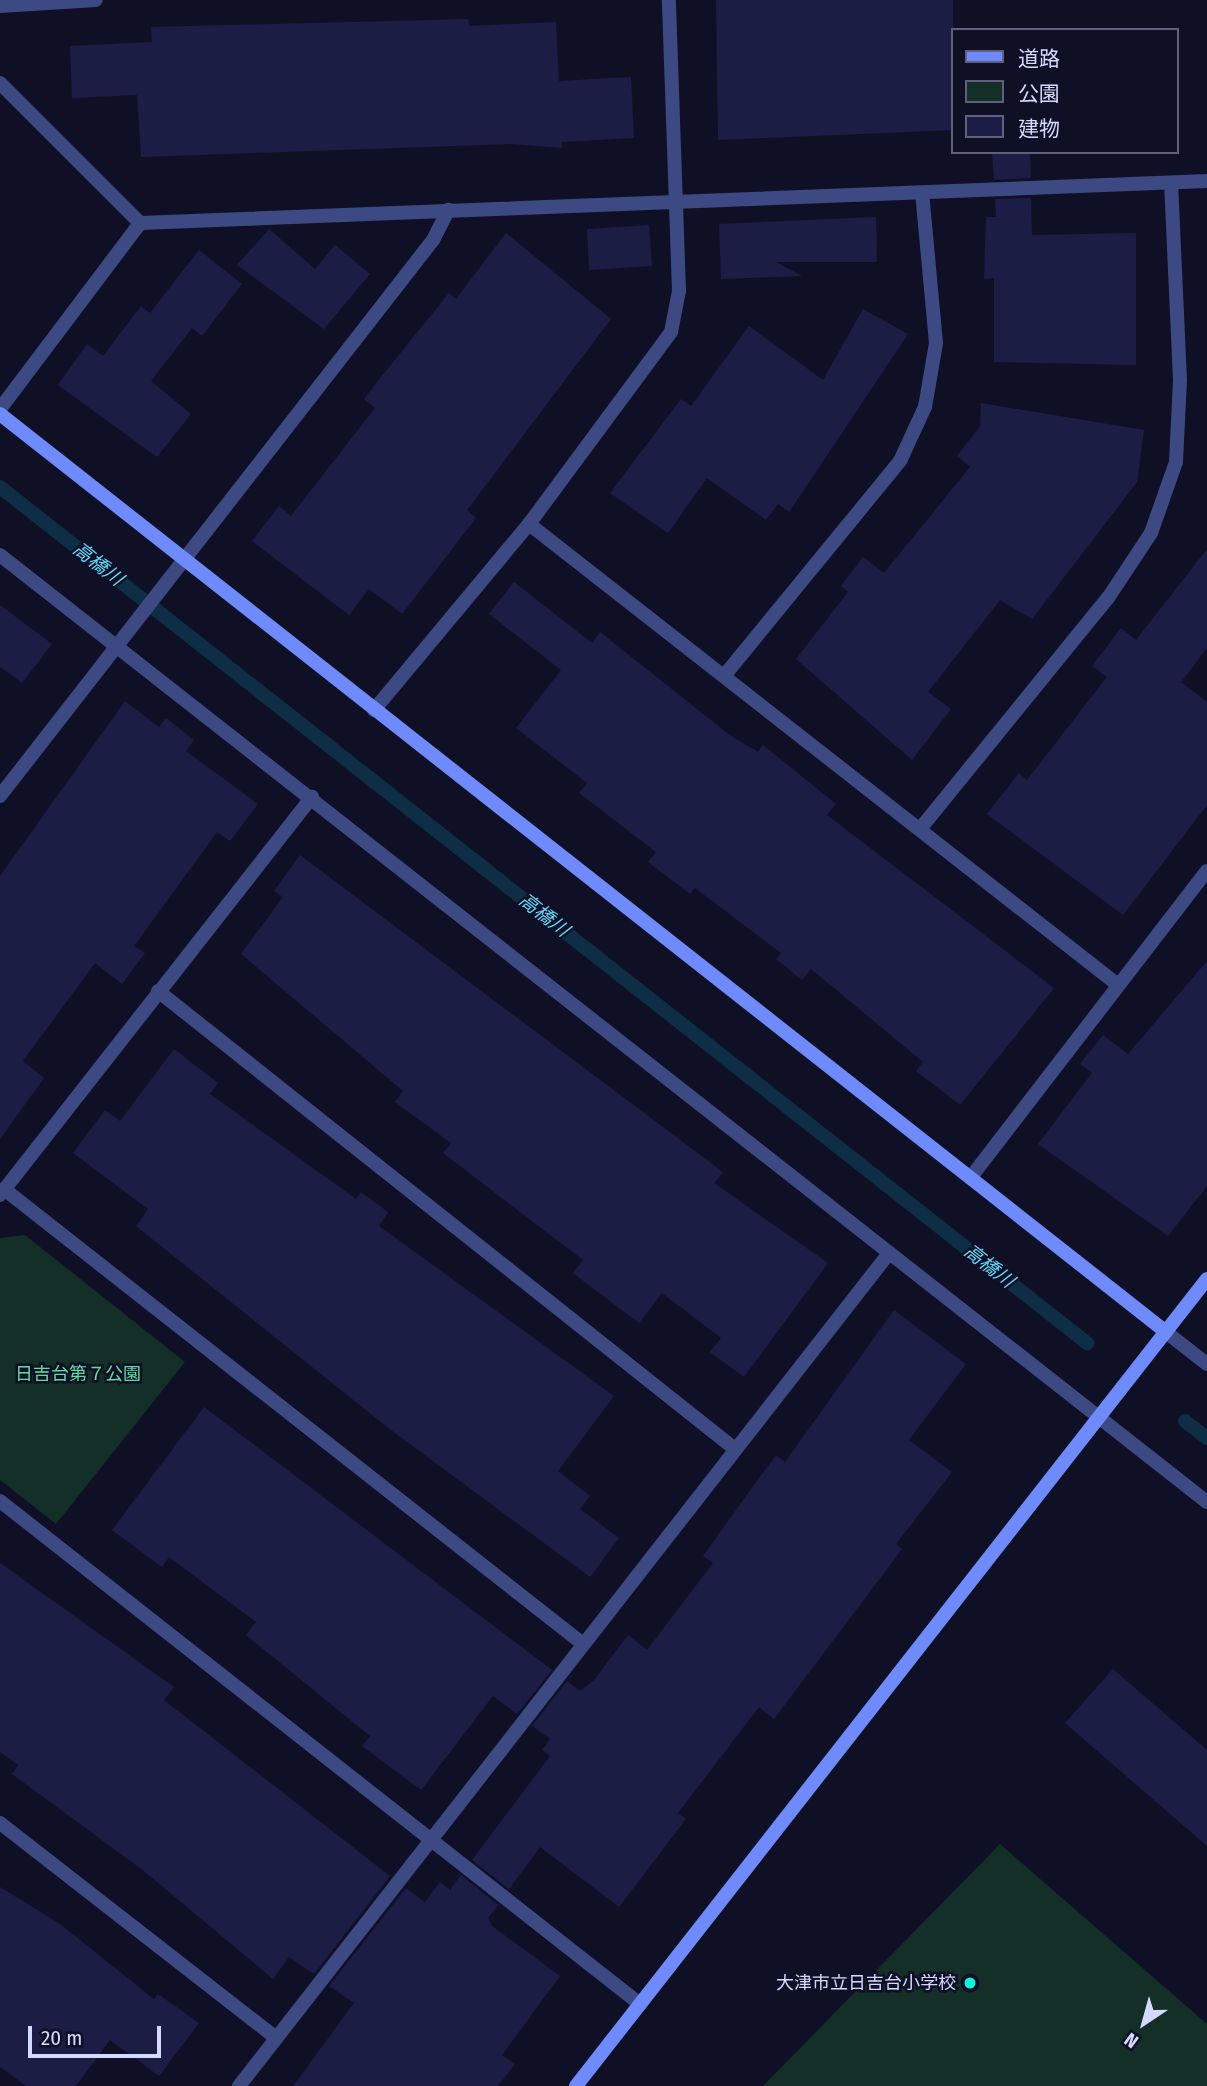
<!DOCTYPE html>
<html>
<head>
<meta charset="utf-8">
<style>
  body { margin:0 }
  #map { position:relative; width:1207px; height:2086px; overflow:hidden; background:#0f1025; font-family:"Fira Sans Condensed","Noto Sans JP",sans-serif }
  div>[style] { position:absolute }
  [style*='--x'] { left:calc(var(--x)*1px); top:calc(var(--y)*1px); width:calc(var(--w)*1px); rotate:calc(var(--a)*1deg) }
  .green>* { inset:0; background:#132f27 }
  .stream>* { height:14px; margin:-7px; padding:0 7px; transform-origin:7px; border-radius:7px; background:#0e2e46 }
  .building>* { inset:0; background:#1c1d45 }
  .street>* { height:14px; margin:-7px; padding:0 7px; transform-origin:7px; border-radius:7px; background:#3c4982 }
  .secondary>* { height:14px; margin:-7px; padding:0 7px; transform-origin:7px; border-radius:7px; background:#6f8afb }
  .dots>* { width:19px; height:19px; translate:-50% -50%; box-sizing:border-box; border:4px solid #0f1025; border-radius:50% }
  span { translate:-50% -50%; white-space:nowrap; text-align:center; line-height:1.15; -webkit-text-stroke:5px #0f1025; paint-order:stroke }
  .park-label { font-size:18px; color:#62dca3 }
  .poi-label { font-size:18px; color:#d4d9fe }
  .right { translate:-100% -50%; text-align:right }
  .water-label { font-size:19px; color:#66d6fa; font-style:italic }
  .legend { position:absolute; left:951px; top:28px; width:228px; height:126px; box-sizing:border-box; background:#0f1025; border:2px solid #5e607c; margin:0; padding:9px 12px; list-style:none; font-size:21px; color:#d4d9fe }
  .legend li { display:flex; align-items:center; gap:14px; height:35px }
  .legend b { width:35px; border:2px solid #5e607c }
  .north { position:absolute; left:1109px; top:1988px; width:70px; height:70px; -webkit-text-stroke:5px #0f1025; paint-order:stroke; rotate:216deg; font-size:19px; font-weight:700; line-height:28px; text-align:center; color:#d4d9fe }
  .north::after { content:''; display:block; margin:auto; width:24px; height:32px; background:#d4d9fe; clip-path:polygon(50% 0,100% 100%,50% 72%,0 100%) }
  .scale { position:absolute; left:28px; top:2026px; width:133px; height:32px; box-sizing:border-box; border:4px solid #d4d9fe; border-top:0; padding-left:9px; font-size:21px; line-height:24px; white-space:nowrap; color:#d4d9fe; -webkit-text-stroke:5px #0f1025; paint-order:stroke }
</style>
</head>
<body>
<div id="map">
  <div class="green">
    <div style="clip-path:polygon(25px 1235px,185px 1362px,56px 1524px,0 1480px,0 1238px)"></div>
    <div style="clip-path:polygon(1000px 1844px,1207px 2024px,1207px 2086px,763px 2086px)"></div>
  </div>
  <div class="stream">
    <div style="--x:0;--y:487;--w:1384;--a:38.22"></div>
    <div style="--x:1185;--y:1421;--w:28;--a:38"></div>
  </div>
  <div class="building">
    <div style="clip-path:polygon(716px 0,953px 0,953px 130px,718px 140px)"></div>
    <div style="clip-path:polygon(468px 19px,469px 26px,556px 22px,559px 81px,631px 77px,634px 138px,562px 142px,562px 148px,511px 144px,141px 157px,137px 95px,72px 98px,70px 46px,152px 42px,151px 27px)"></div>
    <div style="clip-path:polygon(992px 152px,1030px 152px,1031px 178px,994px 180px)"></div>
    <div style="clip-path:polygon(1031px 198px,1032px 235px,1136px 233px,1136px 365px,994px 362px,994px 278px,984px 279px,986px 217px,996px 217px,995px 199px)"></div>
    <div style="clip-path:polygon(876px 217px,877px 262px,776px 262px,802px 276px,721px 279px,719px 224px)"></div>
    <div style="clip-path:polygon(649px 225px,652px 266px,589px 270px,587px 229px)"></div>
    <div style="clip-path:polygon(269px 229px,315px 269px,335px 245px,370px 274px,324px 329px,237px 265px)"></div>
    <div style="clip-path:polygon(506px 233px,611px 319px,467px 510px,476px 518px,402px 614px,369px 589px,349px 615px,252px 541px,279px 506px,291px 516px,375px 408px,364px 399px,377px 382px,449px 293px,456px 299px)"></div>
    <div style="clip-path:polygon(199px 250px,242px 284px,202px 336px,192px 328px,151px 381px,191px 414px,157px 457px,58px 385px,87px 344px,103px 356px,141px 306px,150px 313px)"></div>
    <div style="clip-path:polygon(863px 309px,908px 334px,789px 512px,778px 504px,766px 520px,707px 478px,668px 533px,610px 493px,681px 399px,691px 406px,749px 326px,823px 380px)"></div>
    <div style="clip-path:polygon(981px 403px,1144px 430px,1137px 482px,1032px 619px,1000px 600px,928px 692px,951px 709px,912px 760px,796px 659px,848px 592px,841px 586px,863px 557px,884px 573px,970px 467px,957px 456px,980px 426px)"></div>
    <div style="clip-path:polygon(1207px 549px,1207px 648px,1181px 682px,1207px 702px,1207px 805px,1123px 915px,987px 814px,1019px 773px,1027px 780px,1107px 677px,1092px 666px,1121px 628px,1136px 640px)"></div>
    <div style="clip-path:polygon(514px 582px,592px 643px,600px 632px,731px 736px,758px 752px,763px 745px,836px 804px,827px 815px,1054px 988px,960px 1105px,916px 1071px,923px 1062px,811px 969px,802px 980px,776px 959px,781px 953px,695px 888px,690px 894px,648px 862px,656px 852px,579px 793px,587px 783px,516px 728px,561px 670px,489px 614px)"></div>
    <div style="clip-path:polygon(0 605px,52px 644px,22px 683px,0 667px)"></div>
    <div style="clip-path:polygon(125px 701px,159px 727px,166px 718px,194px 740px,186px 751px,258px 804px,230px 841px,217px 832px,134px 946px,145px 953px,122px 984px,95px 963px,23px 1061px,44px 1078px,0 1139px,0 876px)"></div>
    <div style="clip-path:polygon(300px 855px,723px 1172px,714px 1183px,828px 1263px,744px 1377px,710px 1352px,721px 1338px,662px 1293px,639px 1323px,573px 1273px,583px 1260px,443px 1153px,451px 1143px,395px 1102px,403px 1091px,241px 954px,283px 897px,274px 891px)"></div>
    <div style="clip-path:polygon(1207px 961px,1207px 1186px,1168px 1236px,1038px 1144px,1092px 1073px,1080px 1064px,1103px 1035px,1128px 1054px)"></div>
    <div style="clip-path:polygon(174px 1049px,218px 1083px,210px 1094px,356px 1199px,361px 1192px,388px 1212px,379px 1226px,614px 1396px,558px 1471px,590px 1496px,580px 1509px,619px 1538px,590px 1577px,391px 1430px,136px 1226px,148px 1209px,73px 1153px,105px 1110px,120px 1121px)"></div>
    <div style="clip-path:polygon(894px 1310px,966px 1364px,909px 1440px,952px 1472px,896px 1544px,902px 1549px,774px 1719px,759px 1707px,678px 1813px,686px 1819px,619px 1907px,540px 1847px,509px 1889px,472px 1860px,550px 1756px,542px 1750px,550px 1739px,532px 1726px,567px 1681px,580px 1691px,594px 1680px,628px 1635px,647px 1650px,713px 1563px,703px 1556px,746px 1496px,776px 1455px,785px 1462px)"></div>
    <div style="clip-path:polygon(204px 1407px,552px 1670px,517px 1714px,493px 1696px,421px 1790px,362px 1746px,370px 1736px,246px 1635px,256px 1622px,169px 1557px,162px 1567px,112px 1530px)"></div>
    <div style="clip-path:polygon(0 1563px,174px 1687px,164px 1700px,390px 1876px,314px 1974px,289px 1957px,273px 1979px,144px 1871px,12px 1774px,18px 1765px,0 1752px)"></div>
    <div style="clip-path:polygon(1113px 1669px,1207px 1750px,1207px 1846px,1065px 1723px)"></div>
    <div style="clip-path:polygon(461px 1875px,498px 1905px,488px 1918px,492px 1926px,560px 1976px,502px 2055px,515px 2064px,498px 2086px,293px 2086px,354px 2003px,329px 1986px,406px 1888px,425px 1902px,440px 1882px,450px 1890px)"></div>
    <div style="clip-path:polygon(0 1887px,60px 1924px,154px 1999px,158px 1994px,199px 2023px,159px 2076px,110px 2040px,76px 2086px,26px 2086px,0 2067px)"></div>
  </div>
  <div class="street">
    <div style="--x:0;--y:6;--w:96;--a:-3.6"></div>
    <div style="--x:0;--y:83;--w:198;--a:45"></div>
    <div style="--x:140;--y:223;--w:1068;--a:-2.25"></div>
    <div style="--x:0;--y:409;--w:233;--a:-53"></div>
    <div style="--x:529;--y:524;--w:748;--a:38.05"></div>
    <div style="--x:0;--y:555;--w:1534;--a:38.12"></div>
    <div style="--x:724;--y:676;--w:278;--a:-50.7"></div>
    <div style="--x:900;--y:461;--w:60;--a:-65.2"></div>
    <div style="--x:925;--y:407;--w:65;--a:-80.2"></div>
    <div style="--x:936;--y:343;--w:151;--a:-95.3"></div>
    <div style="--x:374;--y:710;--w:242;--a:-50.2"></div>
    <div style="--x:529;--y:524;--w:239;--a:-53.5"></div>
    <div style="--x:671;--y:332;--w:42;--a:-79"></div>
    <div style="--x:679;--y:291;--w:291;--a:-92"></div>
    <div style="--x:0;--y:796;--w:705;--a:-52.09"></div>
    <div style="--x:433;--y:240;--w:34;--a:-63"></div>
    <div style="--x:920;--y:829;--w:298;--a:-50.9"></div>
    <div style="--x:1108;--y:598;--w:78;--a:-56.5"></div>
    <div style="--x:1151;--y:533;--w:75;--a:-70.6"></div>
    <div style="--x:1176;--y:462;--w:82;--a:-87.2"></div>
    <div style="--x:1180;--y:380;--w:197;--a:-92.6"></div>
    <div style="--x:158;--y:991;--w:737;--a:38.44"></div>
    <div style="--x:971;--y:1177;--w:386;--a:-52.4"></div>
    <div style="--x:4;--y:1189;--w:736;--a:38.16"></div>
    <div style="--x:0;--y:1195;--w:506;--a:-51.91"></div>
    <div style="--x:1166;--y:1332;--w:52;--a:38"></div>
    <div style="--x:0;--y:1501;--w:814;--a:38.17"></div>
    <div style="--x:0;--y:1823;--w:350;--a:37.9"></div>
    <div style="--x:239;--y:2086;--w:1057;--a:-52.03"></div>
  </div>
  <div class="secondary">
    <div style="--x:0;--y:414;--w:1484;--a:38.21"></div>
    <div style="--x:576;--y:2086;--w:1024;--a:-51.98"></div>
  </div>
  <div class="dots">
    <div style="left:970px;top:1983px;background:#08f7da"></div>
  </div>
  <div class="park-label">
    <span style="left:78px;top:1374px">日吉台第７公園</span>
  </div>
  <div class="poi-label">
    <span class="right" style="left:956px;top:1983px">大津市立日吉台小学校</span>
  </div>
  <div class="water-label">
    <span style="left:98px;top:564px;rotate:38deg">高橋川</span>
    <span style="left:544px;top:915px;rotate:38deg">高橋川</span>
    <span style="left:989px;top:1266px;rotate:38deg">高橋川</span>
  </div>
  <ul class="legend">
  <li><b style="height:9px;background:#6f8afb"></b>道路</li>
  <li><b style="height:19px;background:#132f27"></b>公園</li>
  <li><b style="height:19px;background:#1c1d45"></b>建物</li>
  </ul>
  <div class="north">N</div>
  <div class="scale">20 m</div>
</div>
</body>
</html>
